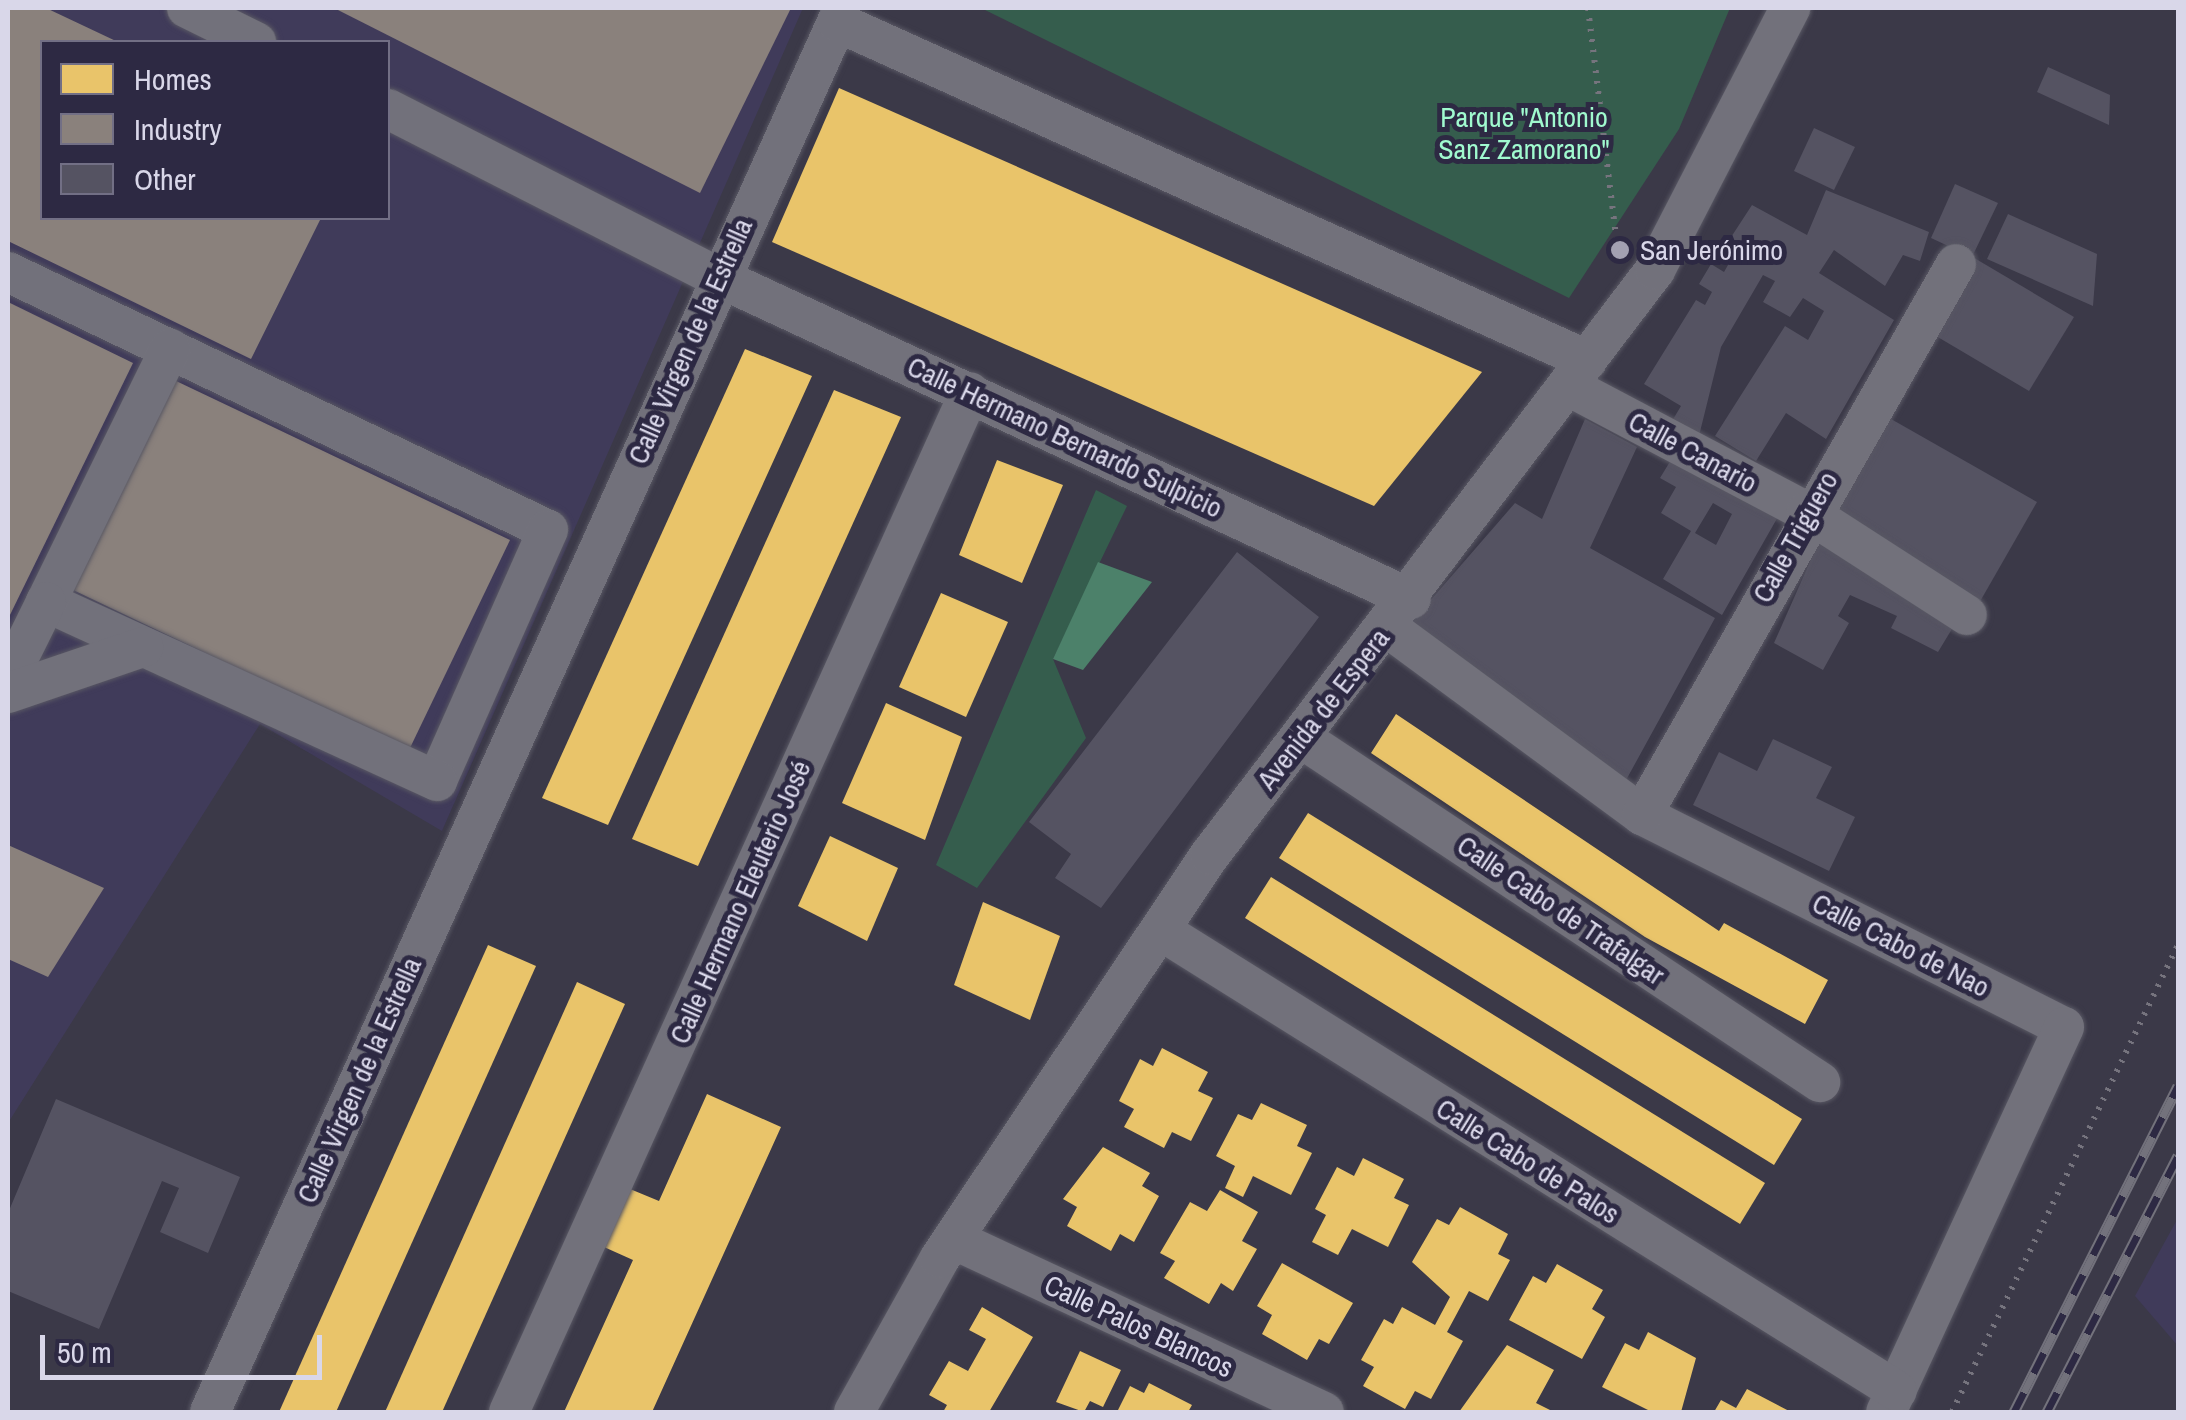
<!DOCTYPE html>
<html>
<head>
<meta charset="utf-8">
<style>
  body { margin:0 }
  #map { position:relative; width:2186px; height:1420px; overflow:hidden; background:#3b3948; font-family:"Archivo Narrow",sans-serif }
  div>[style] { position:absolute }
  [style*='--x'] { left:calc(var(--x)*1px); top:calc(var(--y)*1px); width:calc(var(--w)*1px); rotate:calc(var(--a)*1deg) }
  .built>* { inset:0; background:#403b5a }
  .green>* { inset:0; background:#355d4d }
  .water>* { inset:0; background:#4c816a }
  .homes>* { inset:0; background:#e9c46a }
  .industry>* { inset:0; background:#8a817c }
  .building>* { inset:0; background:#555362 }
  .path>* { height:6px; margin-top:-3px; transform-origin:0; background:repeating-linear-gradient(90deg,#76747e 0 2.5px,transparent 0 10.5px) }
  .roads { filter:drop-shadow(0 0 2px #585763) drop-shadow(0 0 2px #585763) }
  .minor>* { height:40px; margin:-20px; padding:0 20px; transform-origin:20px; border-radius:20px; background:#72717b }
  .rail>* { height:11px; margin-top:-5.5px; transform-origin:0; background:repeating-linear-gradient(90deg,#2d2943 0 22px,#73727c 0 44px); box-sizing:border-box; border-block:2px solid #73727c }
  .dots>* { width:28px; height:28px; translate:-50% -50%; box-sizing:border-box; border:5px solid #2d2943; border-radius:50% }
  span { translate:-50% -50%; white-space:nowrap; text-align:center; line-height:1.15; -webkit-text-stroke:10px #2d2943; paint-order:stroke }
  .park-label { font-size:28px; color:#a0facf }
  .poi-label { font-size:28px; color:#d9d7e9 }
  .left { translate:0 -50%; text-align:left }
  .street-label { font-size:28px; color:#d9d7e9 }
  .frame { position:absolute; inset:0; border:10px solid #d9d7e9; pointer-events:none }
  .legend { position:absolute; left:40px; top:40px; width:350px; height:180px; box-sizing:border-box; background:#2d2943; border:2px solid #726f85; margin:0; padding:12px 18px; list-style:none; font-size:30px; color:#d9d7e9 }
  .legend li { display:flex; align-items:center; gap:20px; height:50px }
  .legend b { width:50px; border:2px solid #726f85 }
  .scale { position:absolute; left:40px; top:1335px; width:282px; height:45px; box-sizing:border-box; border:5px solid #d9d7e9; border-top:0; padding-left:12px; font-size:30px; line-height:35px; white-space:nowrap; color:#d9d7e9; -webkit-text-stroke:8px #2d2943; paint-order:stroke }
</style>
</head>
<body>
<div id="map">
  <div class="built">
    <div style="clip-path:polygon(evenodd,8px 8px,803px 8px,442px 831px,260px 724px,8px 1123px,8px 8px,42px 42px,388px 42px,388px 218px,42px 218px,42px 42px)"></div>
    <div style="clip-path:polygon(2178px 1218px,2178px 1346px,2135px 1296px)"></div>
  </div>
  <div class="green">
    <div style="clip-path:polygon(981px 8px,1730px 8px,1679px 129px,1569px 298px)"></div>
    <div style="clip-path:polygon(1096px 490px,1127px 506px,1053px 659px,1086px 738px,977px 888px,936px 865px)"></div>
  </div>
  <div class="water">
    <div style="clip-path:polygon(1098px 562px,1152px 582px,1083px 670px,1053px 659px)"></div>
  </div>
  <div class="homes">
    <div style="clip-path:polygon(839px 88px,1482px 372px,1374px 506px,772px 242px)"></div>
    <div style="clip-path:polygon(745px 349px,812px 376px,608px 825px,542px 798px)"></div>
    <div style="clip-path:polygon(834px 390px,901px 417px,698px 866px,632px 839px)"></div>
    <div style="clip-path:polygon(997px 460px,1063px 485px,1022px 583px,959px 555px)"></div>
    <div style="clip-path:polygon(941px 593px,1008px 622px,966px 717px,899px 687px)"></div>
    <div style="clip-path:polygon(886px 703px,962px 737px,925px 840px,842px 803px)"></div>
    <div style="clip-path:polygon(1396px 714px,1719px 931px,1724px 923px,1828px 980px,1805px 1024px,1645px 937px,1371px 753px)"></div>
    <div style="clip-path:polygon(1308px 813px,1802px 1119px,1774px 1165px,1279px 858px)"></div>
    <div style="clip-path:polygon(830px 836px,898px 868px,867px 941px,798px 906px)"></div>
    <div style="clip-path:polygon(1271px 877px,1765px 1183px,1740px 1224px,1245px 918px)"></div>
    <div style="clip-path:polygon(983px 902px,1060px 936px,1030px 1020px,954px 985px)"></div>
    <div style="clip-path:polygon(488px 945px,536px 966px,336px 1412px,279px 1412px)"></div>
    <div style="clip-path:polygon(577px 982px,625px 1004px,442px 1412px,385px 1412px)"></div>
    <div style="clip-path:polygon(1162px 1048px,1208px 1072px,1198px 1091px,1213px 1098px,1191px 1141px,1172px 1132px,1164px 1148px,1124px 1127px,1134px 1109px,1119px 1101px,1140px 1059px,1153px 1066px)"></div>
    <div style="clip-path:polygon(707px 1094px,781px 1127px,652px 1412px,564px 1412px,633px 1260px,604px 1247px,630px 1189px,659px 1201px)"></div>
    <div style="clip-path:polygon(1261px 1103px,1307px 1125px,1297px 1146px,1312px 1153px,1291px 1195px,1253px 1176px,1243px 1197px,1225px 1188px,1235px 1166px,1216px 1156px,1238px 1114px,1252px 1120px)"></div>
    <div style="clip-path:polygon(1103px 1147px,1150px 1173px,1142px 1186px,1159px 1196px,1134px 1242px,1120px 1234px,1111px 1251px,1067px 1226px,1077px 1207px,1063px 1199px)"></div>
    <div style="clip-path:polygon(1363px 1158px,1404px 1179px,1394px 1198px,1409px 1205px,1388px 1247px,1352px 1229px,1338px 1255px,1312px 1242px,1326px 1215px,1315px 1209px,1337px 1167px,1354px 1176px)"></div>
    <div style="clip-path:polygon(1220px 1190px,1258px 1212px,1242px 1241px,1257px 1249px,1233px 1291px,1221px 1283px,1209px 1304px,1164px 1278px,1175px 1261px,1160px 1253px,1190px 1202px,1207px 1211px)"></div>
    <div style="clip-path:polygon(1460px 1207px,1508px 1234px,1498px 1254px,1510px 1260px,1488px 1301px,1469px 1291px,1447px 1332px,1463px 1341px,1431px 1399px,1415px 1391px,1405px 1409px,1363px 1386px,1374px 1367px,1361px 1360px,1384px 1319px,1393px 1324px,1402px 1307px,1435px 1325px,1450px 1297px,1412px 1262px,1437px 1219px,1449px 1225px)"></div>
    <div style="clip-path:polygon(1282px 1263px,1353px 1303px,1329px 1344px,1319px 1339px,1307px 1360px,1262px 1334px,1272px 1315px,1257px 1306px)"></div>
    <div style="clip-path:polygon(1557px 1264px,1603px 1290px,1592px 1309px,1605px 1317px,1582px 1359px,1509px 1320px,1533px 1276px,1546px 1283px)"></div>
    <div style="clip-path:polygon(982px 1307px,1033px 1337px,989px 1412px,943px 1412px,947px 1405px,929px 1395px,949px 1361px,968px 1371px,986px 1339px,969px 1330px)"></div>
    <div style="clip-path:polygon(1648px 1332px,1696px 1358px,1681px 1412px,1652px 1412px,1602px 1387px,1625px 1343px,1639px 1350px)"></div>
    <div style="clip-path:polygon(1507px 1345px,1554px 1370px,1536px 1403px,1554px 1412px,1459px 1412px)"></div>
    <div style="clip-path:polygon(1080px 1351px,1121px 1370px,1103px 1407px,1090px 1401px,1084px 1412px,1056px 1402px)"></div>
    <div style="clip-path:polygon(1149px 1383px,1192px 1405px,1188px 1412px,1117px 1412px,1130px 1386px,1144px 1393px)"></div>
    <div style="clip-path:polygon(1747px 1389px,1791px 1412px,1714px 1412px,1721px 1400px,1736px 1408px)"></div>
  </div>
  <div class="industry">
    <div style="clip-path:polygon(8px 8px,46px 8px,118px 42px,42px 42px,42px 218px,321px 218px,251px 359px,8px 241px)"></div>
    <div style="clip-path:polygon(334px 8px,791px 8px,700px 193px)"></div>
    <div style="clip-path:polygon(8px 302px,133px 363px,8px 619px)"></div>
    <div style="clip-path:polygon(174px 380px,510px 540px,409px 750px,73px 590px)"></div>
    <div style="clip-path:polygon(8px 845px,104px 888px,48px 977px,8px 959px)"></div>
  </div>
  <div class="building">
    <div style="clip-path:polygon(2048px 67px,2110px 95px,2109px 125px,2037px 92px)"></div>
    <div style="clip-path:polygon(1814px 128px,1855px 147px,1834px 190px,1794px 171px)"></div>
    <div style="clip-path:polygon(1955px 184px,1998px 203px,1972px 257px,1931px 238px)"></div>
    <div style="clip-path:polygon(1826px 190px,1929px 232px,1920px 261px,1903px 255px,1885px 286px,1834px 250px,1819px 273px,1894px 320px,1826px 439px,1786px 413px,1756px 461px,1715px 436px,1785px 326px,1808px 340px,1824px 311px,1803px 298px,1790px 317px,1763px 302px,1775px 281px,1763px 275px,1721px 347px,1697px 444px,1669px 426px,1681px 406px,1644px 384px,1696px 300px,1705px 305px,1712px 292px,1699px 284px,1711px 264px,1724px 272px,1732px 258px,1722px 251px,1752px 205px,1807px 235px)"></div>
    <div style="clip-path:polygon(2008px 214px,2097px 254px,2093px 306px,1987px 259px)"></div>
    <div style="clip-path:polygon(1976px 259px,2074px 317px,2029px 391px,1931px 333px)"></div>
    <div style="clip-path:polygon(1877px 411px,2037px 502px,1978px 605px,1816px 515px)"></div>
    <div style="clip-path:polygon(1585px 419px,1637px 447px,1590px 548px,1715px 618px,1625px 782px,1409px 625px,1515px 503px,1542px 519px)"></div>
    <div style="clip-path:polygon(evenodd,1674px 455px,1779px 515px,1722px 615px,1663px 579px,1691px 531px,1661px 513px,1676px 487px,1660px 478px,1674px 455px,1713px 503px,1732px 514px,1716px 545px,1695px 533px,1713px 503px)"></div>
    <div style="clip-path:polygon(1820px 539px,1958px 619px,1938px 652px,1891px 628px,1897px 616px,1850px 595px,1838px 616px,1849px 623px,1823px 670px,1774px 643px)"></div>
    <div style="clip-path:polygon(1237px 552px,1319px 617px,1101px 908px,1055px 878px,1071px 854px,1029px 822px)"></div>
    <div style="clip-path:polygon(1773px 739px,1832px 767px,1816px 798px,1855px 817px,1829px 871px,1693px 805px,1719px 752px,1757px 771px)"></div>
    <div style="clip-path:polygon(56px 1099px,240px 1177px,208px 1253px,160px 1232px,179px 1188px,162px 1181px,99px 1329px,8px 1291px,8px 1213px)"></div>
  </div>
  <div class="path">
    <div style="--x:1588;--y:8;--w:248;--a:83"></div>
    <div style="--x:1952;--y:1412;--w:519;--a:-64.18"></div>
  </div>
  <div class="roads">
    <div class="minor">
      <div style="--x:187;--y:8;--w:77;--a:26.2"></div>
      <div style="--x:388;--y:109;--w:370;--a:27"></div>
      <div style="--x:718;--y:277;--w:764;--a:24.92"></div>
      <div style="--x:8;--y:272;--w:598;--a:25.54"></div>
      <div style="--x:548;--y:530;--w:274;--a:113.9"></div>
      <div style="--x:437;--y:781;--w:430;--a:-155.4"></div>
      <div style="--x:46;--y:602;--w:282;--a:-63.9"></div>
      <div style="--x:1570;--y:387;--w:268;--a:27.8"></div>
      <div style="--x:1807;--y:512;--w:190;--a:32.8"></div>
      <div style="--x:1387;--y:627;--w:317;--a:36.4"></div>
      <div style="--x:1642;--y:815;--w:472;--a:26.7"></div>
      <div style="--x:2064;--y:1027;--w:424;--a:114.8"></div>
      <div style="--x:8;--y:679;--w:86;--a:-63.7"></div>
      <div style="--x:8;--y:693;--w:143;--a:-18.8"></div>
      <div style="--x:1301;--y:738;--w:623;--a:33.54"></div>
      <div style="--x:1642;--y:815;--w:634;--a:-60.32"></div>
      <div style="--x:1160;--y:930;--w:869;--a:32.03"></div>
      <div style="--x:953;--y:1239;--w:409;--a:25"></div>
      <div style="--x:210;--y:1412;--w:1525;--a:-65.72"></div>
      <div style="--x:837;--y:22;--w:823;--a:24.26"></div>
      <div style="--x:509;--y:1412;--w:1119;--a:-65.68"></div>
      <div style="--x:854;--y:1412;--w:176;--a:-60.8"></div>
      <div style="--x:940;--y:1258;--w:485;--a:-56.2"></div>
      <div style="--x:1210;--y:855;--w:735;--a:-52.74"></div>
      <div style="--x:1655;--y:270;--w:295;--a:-62.7"></div>
    </div>
  </div>
  <div class="rail">
    <div style="--x:2014;--y:1412;--w:365;--a:-63.3"></div>
    <div style="--x:2047;--y:1412;--w:288;--a:-62.9"></div>
  </div>
  <div class="dots">
    <div style="left:1620px;top:250px;background:#a2a0b1"></div>
  </div>
  <div class="park-label">
    <span style="left:1524px;top:133px">Parque "Antonio<br>Sanz Zamorano"</span>
  </div>
  <div class="poi-label">
    <span class="left" style="left:1640px;top:250px">San Jerónimo</span>
  </div>
  <div class="street-label">
    <span style="left:690px;top:341px;rotate:-66deg">Calle Virgen de la Estrella</span>
    <span style="left:1065px;top:437px;rotate:25deg">Calle Hermano Bernardo Sulpicio</span>
    <span style="left:1693px;top:452px;rotate:28deg">Calle Canario</span>
    <span style="left:1795px;top:537px;rotate:-61deg">Calle Triguero</span>
    <span style="left:1323px;top:709px;rotate:-52deg">Avenida de Espera</span>
    <span style="left:740px;top:902px;rotate:-66deg">Calle Hermano Eleuterio José</span>
    <span style="left:1561px;top:910px;rotate:34deg">Calle Cabo de Trafalgar</span>
    <span style="left:1901px;top:945px;rotate:27deg">Calle Cabo de Nao</span>
    <span style="left:359px;top:1080px;rotate:-66deg">Calle Virgen de la Estrella</span>
    <span style="left:1528px;top:1161px;rotate:32deg">Calle Cabo de Palos</span>
    <span style="left:1139px;top:1326px;rotate:25deg">Calle Palos Blancos</span>
  </div>
  <div class="frame"></div>
  <ul class="legend">
  <li><b style="height:28px;background:#e9c46a"></b>Homes</li>
  <li><b style="height:28px;background:#8a817c"></b>Industry</li>
  <li><b style="height:28px;background:#555362"></b>Other</li>
  </ul>
  <div class="scale">50 m</div>
</div>
</body>
</html>
